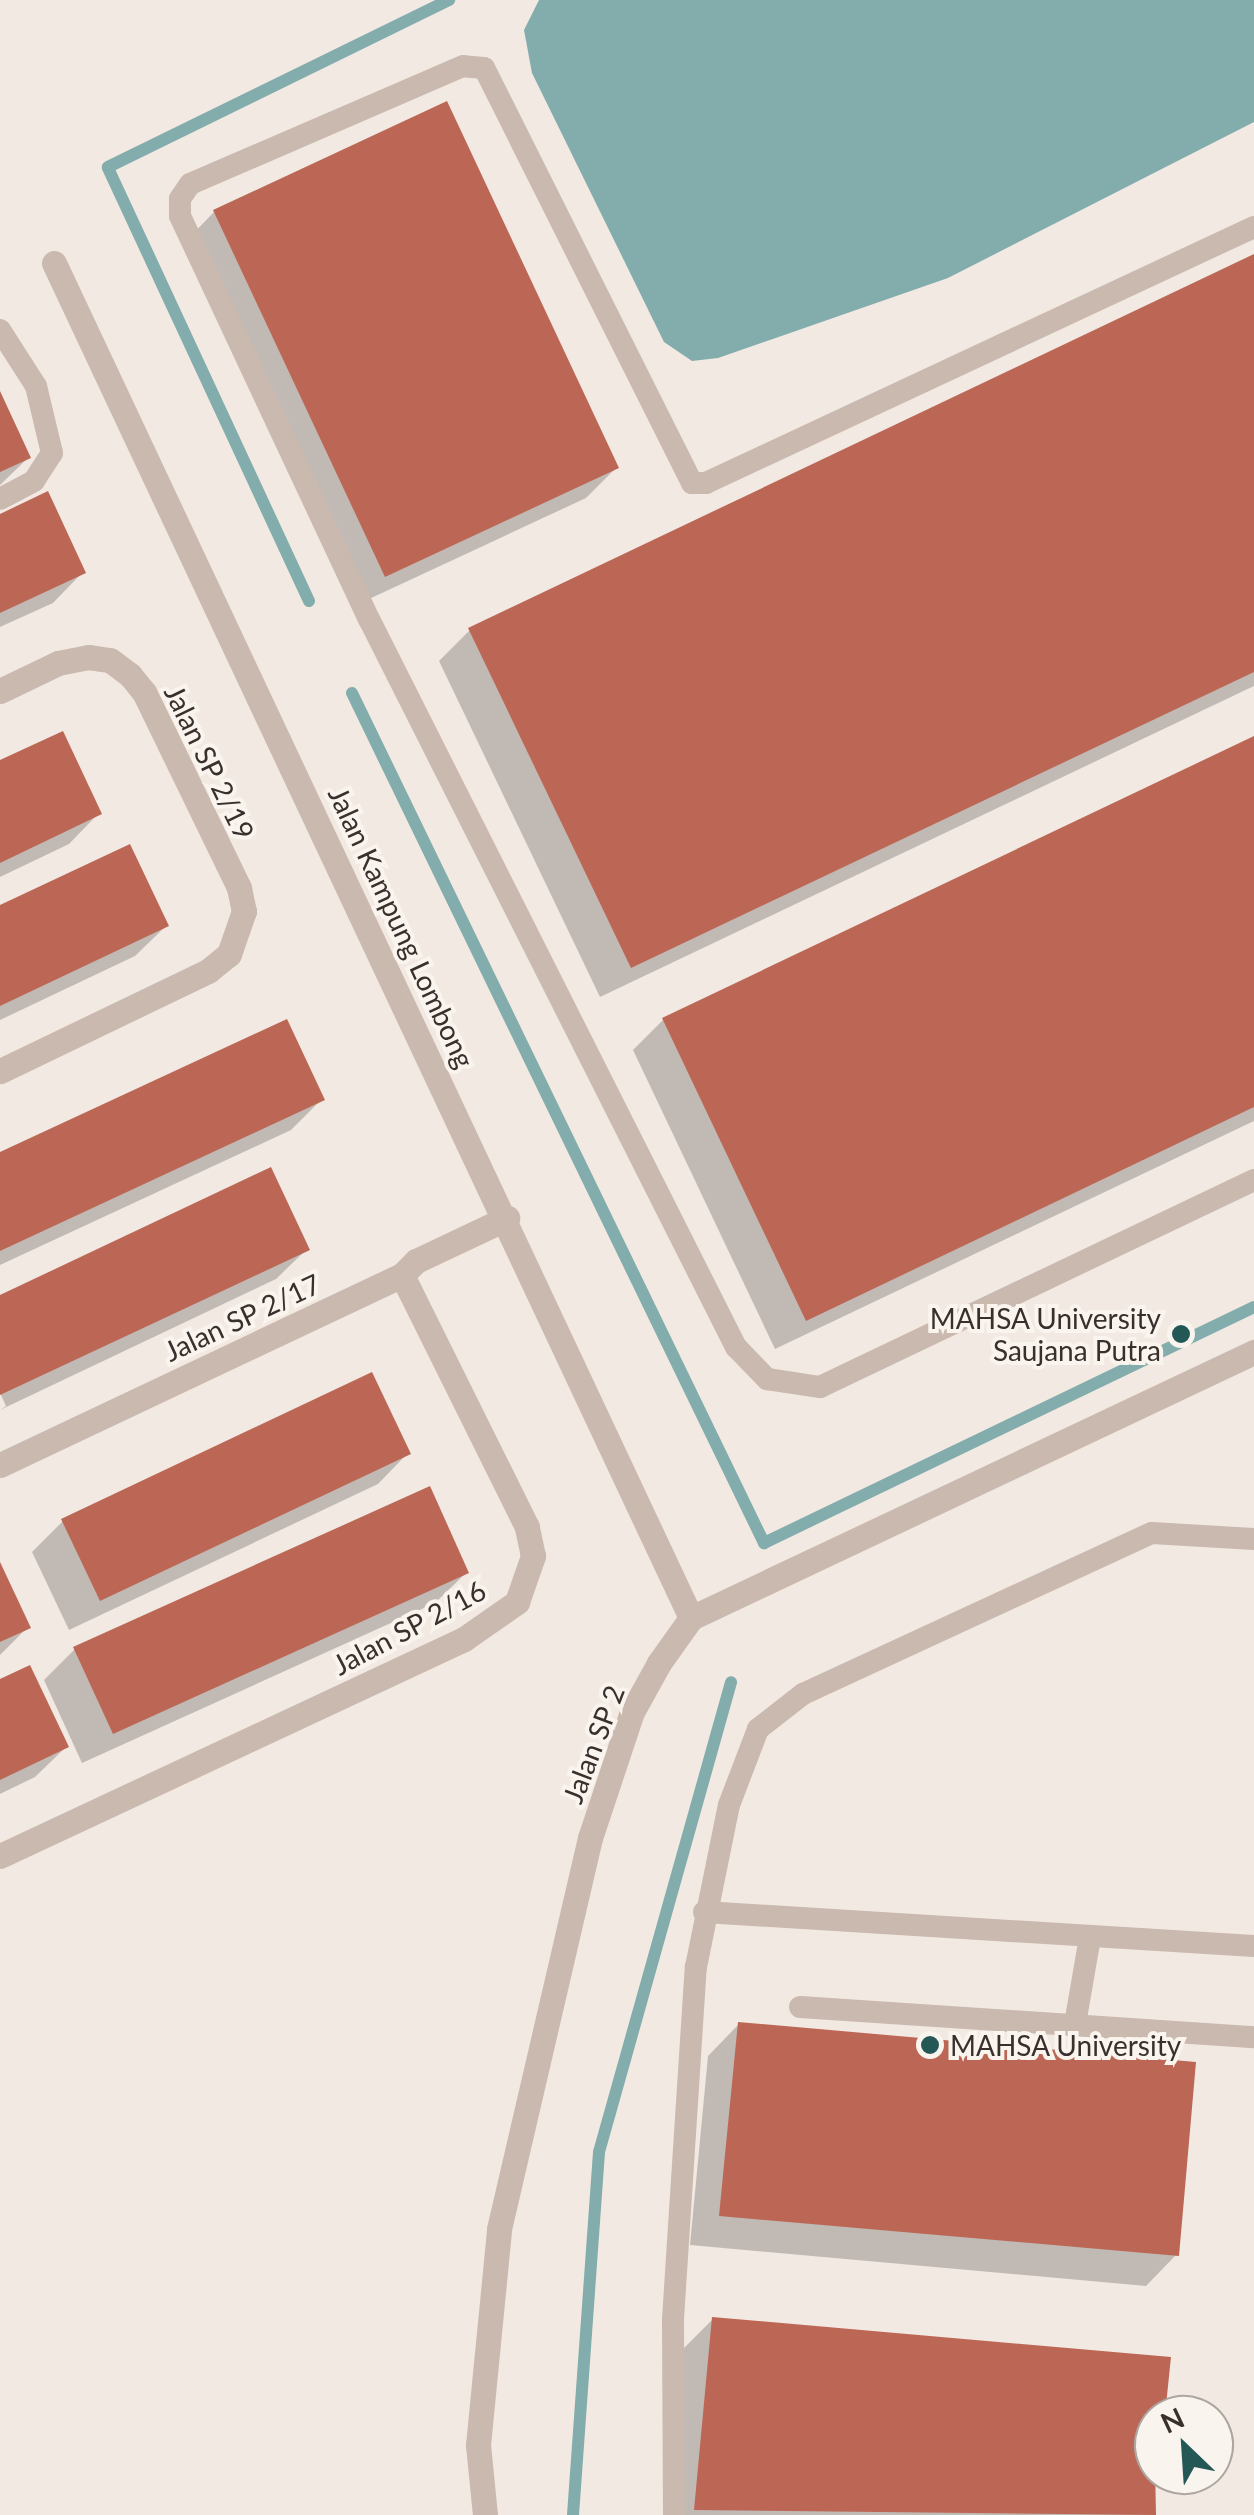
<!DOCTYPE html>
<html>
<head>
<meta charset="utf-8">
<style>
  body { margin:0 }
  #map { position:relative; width:1254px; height:2515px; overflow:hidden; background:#f2e9e2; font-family:Lato,sans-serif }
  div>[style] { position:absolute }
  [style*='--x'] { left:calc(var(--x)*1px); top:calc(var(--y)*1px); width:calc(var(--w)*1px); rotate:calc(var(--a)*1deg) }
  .water>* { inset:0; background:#83adac }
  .shadow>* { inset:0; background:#0003 }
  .stream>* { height:12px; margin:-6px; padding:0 6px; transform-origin:6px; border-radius:6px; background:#83adac }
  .building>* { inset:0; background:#bc6756 }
  .service>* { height:22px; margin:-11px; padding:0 11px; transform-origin:11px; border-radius:11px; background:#cab9ae }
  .minor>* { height:25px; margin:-12.5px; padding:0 12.5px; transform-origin:12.5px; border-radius:12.5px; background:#cab9ae }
  .tertiary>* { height:25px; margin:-12.5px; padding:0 12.5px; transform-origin:12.5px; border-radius:12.5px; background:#cab9ae }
  .dots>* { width:28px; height:28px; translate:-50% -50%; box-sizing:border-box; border:5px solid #faf4ee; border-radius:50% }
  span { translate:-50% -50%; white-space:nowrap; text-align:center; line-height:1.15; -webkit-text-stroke:8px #faf4ee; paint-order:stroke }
  .street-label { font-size:28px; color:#392f2c }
  .poi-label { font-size:28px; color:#392f2c }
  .right { translate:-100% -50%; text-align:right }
  .left { translate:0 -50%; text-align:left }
  .north { position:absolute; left:1134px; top:2395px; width:100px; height:100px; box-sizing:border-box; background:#faf4ee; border:2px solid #ada5a0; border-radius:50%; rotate:335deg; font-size:28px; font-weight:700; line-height:40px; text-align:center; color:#392f2c }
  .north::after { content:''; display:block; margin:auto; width:35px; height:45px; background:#245857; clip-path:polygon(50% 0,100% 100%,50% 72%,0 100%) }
</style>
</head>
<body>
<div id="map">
  <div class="water">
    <div style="clip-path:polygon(539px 0,1254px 0,1254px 122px,948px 278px,718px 358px,692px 361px,664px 342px,532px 73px,524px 30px)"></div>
  </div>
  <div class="shadow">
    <div style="clip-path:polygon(214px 212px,616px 468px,586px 498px,354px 606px,184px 243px)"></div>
    <div style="clip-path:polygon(1254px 258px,1254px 686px,600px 997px,439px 661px,470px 630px)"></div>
    <div style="clip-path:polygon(0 397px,28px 458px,0 485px)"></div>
    <div style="clip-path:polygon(0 517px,83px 572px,53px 603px,0 627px)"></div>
    <div style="clip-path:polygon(1254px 739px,1254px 1121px,775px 1349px,633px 1050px,663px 1020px)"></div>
    <div style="clip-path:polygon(0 763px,99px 813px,69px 844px,0 877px)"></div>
    <div style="clip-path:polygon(0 908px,166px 926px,135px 956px,0 1020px)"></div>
    <div style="clip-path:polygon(322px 1099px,291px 1130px,0 1265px,0 1155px)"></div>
    <div style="clip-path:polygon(307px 1249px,276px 1279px,0 1410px,6px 1406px,0 1393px,0 1298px)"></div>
    <div style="clip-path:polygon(408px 1453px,378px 1484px,69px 1630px,32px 1552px,63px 1521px)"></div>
    <div style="clip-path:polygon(0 1568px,28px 1627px,0 1655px)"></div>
    <div style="clip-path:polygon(466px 1573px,435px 1603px,82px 1763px,44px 1680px,75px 1649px)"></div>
    <div style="clip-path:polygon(0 1682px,66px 1747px,35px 1777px,0 1794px)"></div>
    <div style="clip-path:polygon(738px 2025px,1176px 2255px,1146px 2286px,690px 2245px,708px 2056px)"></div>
    <div style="clip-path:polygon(713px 2319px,1163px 2415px,1154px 2415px,1153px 2515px,667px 2515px,682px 2350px)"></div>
  </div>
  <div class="stream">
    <div style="--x:309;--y:601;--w:478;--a:-114.9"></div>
    <div style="--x:108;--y:167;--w:380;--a:-26.1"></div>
    <div style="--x:352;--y:693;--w:945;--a:64.14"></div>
    <div style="--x:764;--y:1543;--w:544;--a:-25.72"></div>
    <div style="--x:573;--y:2515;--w:364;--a:-85.9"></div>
    <div style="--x:599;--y:2152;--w:488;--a:-74.3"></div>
  </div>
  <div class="building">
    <div style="clip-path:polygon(447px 101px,619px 468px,385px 577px,213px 210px)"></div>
    <div style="clip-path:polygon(1254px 254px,1254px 672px,631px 968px,468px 628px)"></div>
    <div style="clip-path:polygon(0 391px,31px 458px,0 472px)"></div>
    <div style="clip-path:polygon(48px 491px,86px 573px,0 613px,0 514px)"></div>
    <div style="clip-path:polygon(63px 731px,102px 814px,0 863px,0 760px)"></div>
    <div style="clip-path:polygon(1254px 736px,1254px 1107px,806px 1321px,662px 1018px)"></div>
    <div style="clip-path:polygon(130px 844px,169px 926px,0 1006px,0 905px)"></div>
    <div style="clip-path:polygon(287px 1019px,325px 1100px,0 1251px,0 1152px)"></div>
    <div style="clip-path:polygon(271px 1167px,310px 1250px,0 1395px,0 1295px)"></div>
    <div style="clip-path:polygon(372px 1372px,411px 1454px,100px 1601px,61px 1519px)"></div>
    <div style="clip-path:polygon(430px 1486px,469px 1573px,113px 1734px,73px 1647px)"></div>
    <div style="clip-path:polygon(0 1562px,31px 1628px,0 1642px)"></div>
    <div style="clip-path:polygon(30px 1665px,69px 1747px,0 1780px,0 1679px)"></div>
    <div style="clip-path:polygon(738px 2022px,1196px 2062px,1179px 2256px,719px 2216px)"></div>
    <div style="clip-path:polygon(712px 2317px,1171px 2357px,1165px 2415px,1154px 2415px,1156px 2515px,694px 2510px)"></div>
  </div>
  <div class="service">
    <div style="--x:1254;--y:227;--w:605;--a:154.96"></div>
    <div style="--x:706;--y:483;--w:14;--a:180"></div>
    <div style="--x:692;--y:483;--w:464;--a:-116.6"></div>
    <div style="--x:484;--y:68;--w:21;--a:-175"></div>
    <div style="--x:463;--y:66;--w:297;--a:156.6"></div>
    <div style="--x:190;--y:184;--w:18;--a:124"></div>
    <div style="--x:180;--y:199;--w:17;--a:90"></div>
    <div style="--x:180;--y:216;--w:447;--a:64.9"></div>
    <div style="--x:370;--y:621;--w:813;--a:63.25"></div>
    <div style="--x:736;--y:1347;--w:45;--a:45.9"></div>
    <div style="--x:767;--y:1379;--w:54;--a:8.6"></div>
    <div style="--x:820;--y:1387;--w:481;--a:-25.5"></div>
    <div style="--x:0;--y:330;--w:67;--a:57.3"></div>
    <div style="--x:36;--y:386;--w:69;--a:76.6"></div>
    <div style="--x:52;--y:453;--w:33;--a:123"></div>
    <div style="--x:34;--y:481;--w:38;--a:152"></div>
    <div style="--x:704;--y:1912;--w:551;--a:3.54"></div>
    <div style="--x:800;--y:2007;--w:455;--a:3.8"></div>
    <div style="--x:1075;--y:2024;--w:88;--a:-80.2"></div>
    <div style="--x:674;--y:2515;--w:196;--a:-90.3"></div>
    <div style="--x:673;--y:2319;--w:353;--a:-86.3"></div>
    <div style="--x:696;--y:1967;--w:165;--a:-78.5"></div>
    <div style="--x:729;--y:1805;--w:81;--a:-69.1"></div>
    <div style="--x:758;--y:1729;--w:57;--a:-37.9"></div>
    <div style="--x:803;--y:1694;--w:384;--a:-24.8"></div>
    <div style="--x:1152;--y:1533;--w:102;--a:3.4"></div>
  </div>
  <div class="minor">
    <div style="--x:54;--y:263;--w:1497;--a:64.82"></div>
    <div style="--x:0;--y:691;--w:64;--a:-25.8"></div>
    <div style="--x:58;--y:663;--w:31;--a:-11"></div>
    <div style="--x:88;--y:657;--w:22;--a:8"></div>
    <div style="--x:110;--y:660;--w:25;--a:37"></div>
    <div style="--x:130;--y:675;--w:22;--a:51"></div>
    <div style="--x:144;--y:692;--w:218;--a:64.1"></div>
    <div style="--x:239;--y:888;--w:24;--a:78"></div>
    <div style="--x:244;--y:911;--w:46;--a:109.2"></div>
    <div style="--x:229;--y:954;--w:27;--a:141"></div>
    <div style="--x:208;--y:971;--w:231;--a:154.3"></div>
    <div style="--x:0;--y:1465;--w:445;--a:-25.3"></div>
    <div style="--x:402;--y:1275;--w:20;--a:-45"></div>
    <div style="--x:416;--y:1261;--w:101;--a:-25.3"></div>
    <div style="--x:0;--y:1856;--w:512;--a:-25.06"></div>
    <div style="--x:464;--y:1639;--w:65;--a:-34.9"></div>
    <div style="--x:517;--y:1602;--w:49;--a:-70.8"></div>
    <div style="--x:533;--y:1556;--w:30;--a:-102"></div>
    <div style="--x:527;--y:1527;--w:281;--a:-116.4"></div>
  </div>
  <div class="tertiary">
    <div style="--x:485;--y:2515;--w:70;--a:-95.7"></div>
    <div style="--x:478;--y:2445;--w:217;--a:-84.4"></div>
    <div style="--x:499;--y:2229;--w:401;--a:-76.9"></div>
    <div style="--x:590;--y:1838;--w:133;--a:-71.6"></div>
    <div style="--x:632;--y:1712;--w:56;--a:-61.1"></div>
    <div style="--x:659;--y:1663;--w:55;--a:-54.6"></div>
    <div style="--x:691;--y:1618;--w:623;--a:-25.29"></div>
  </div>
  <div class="dots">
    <div style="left:1181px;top:1334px;background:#245857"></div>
    <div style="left:930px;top:2045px;background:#245857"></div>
  </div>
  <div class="street-label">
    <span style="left:210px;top:762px;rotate:64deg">Jalan SP 2/19</span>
    <span style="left:402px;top:927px;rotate:65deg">Jalan Kampung Lombong</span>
    <span style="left:242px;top:1317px;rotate:-25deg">Jalan SP 2/17</span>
    <span style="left:409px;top:1627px;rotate:-28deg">Jalan SP 2/16</span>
    <span style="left:593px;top:1744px;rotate:-69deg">Jalan SP 2</span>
  </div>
  <div class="poi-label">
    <span class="right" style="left:1161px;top:1334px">MAHSA University<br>Saujana Putra</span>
    <span class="left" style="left:950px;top:2045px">MAHSA University</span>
  </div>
  <div class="north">N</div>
</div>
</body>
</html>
